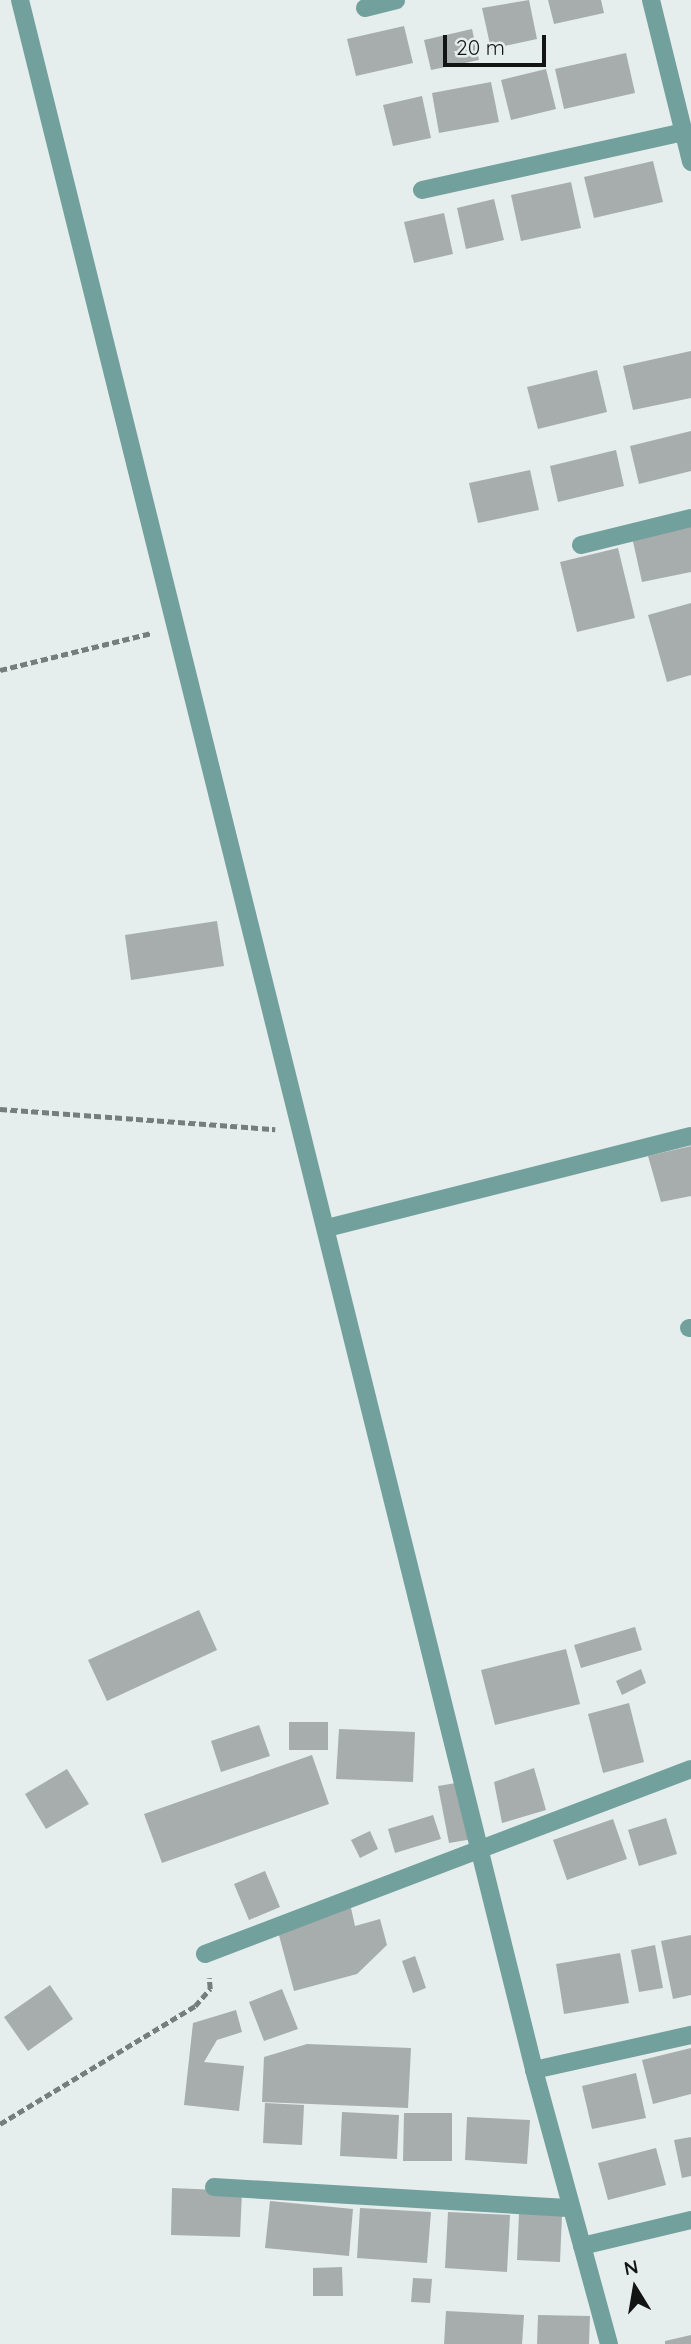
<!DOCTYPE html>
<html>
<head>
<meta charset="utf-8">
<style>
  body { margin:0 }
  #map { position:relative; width:691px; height:2344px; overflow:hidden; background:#e6eded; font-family:Quicksand,sans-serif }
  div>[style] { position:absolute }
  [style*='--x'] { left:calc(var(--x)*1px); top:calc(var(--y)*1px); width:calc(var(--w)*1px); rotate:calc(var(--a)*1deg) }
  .building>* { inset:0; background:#a7adad }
  .path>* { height:4.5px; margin-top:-2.25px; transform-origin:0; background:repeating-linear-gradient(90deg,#777c7c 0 7px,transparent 0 10.5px) }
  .minor>* { height:18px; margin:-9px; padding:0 9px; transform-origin:9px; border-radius:9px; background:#72a19d }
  span { translate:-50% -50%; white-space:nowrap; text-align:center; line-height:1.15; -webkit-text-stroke:5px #e6eded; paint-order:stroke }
  .north { position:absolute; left:600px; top:2253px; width:70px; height:70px; -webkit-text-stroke:5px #e6eded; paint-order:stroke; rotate:349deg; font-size:19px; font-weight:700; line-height:28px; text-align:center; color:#131515 }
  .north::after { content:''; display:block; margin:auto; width:24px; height:32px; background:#131515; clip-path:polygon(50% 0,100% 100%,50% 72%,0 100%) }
  .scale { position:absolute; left:443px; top:35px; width:103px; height:32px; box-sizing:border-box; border:4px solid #131515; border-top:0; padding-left:9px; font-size:21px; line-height:24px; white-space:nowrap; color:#131515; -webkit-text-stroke:5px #e6eded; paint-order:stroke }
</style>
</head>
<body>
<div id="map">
  <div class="building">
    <div style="clip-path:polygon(529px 0,537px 39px,491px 49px,482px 8px)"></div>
    <div style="clip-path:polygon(548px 0,601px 0,604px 13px,554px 24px)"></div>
    <div style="clip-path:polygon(404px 26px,413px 63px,356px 76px,347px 39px)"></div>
    <div style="clip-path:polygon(472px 29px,479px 60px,431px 70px,424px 40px)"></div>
    <div style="clip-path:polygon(626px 53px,635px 93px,564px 109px,555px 69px)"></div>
    <div style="clip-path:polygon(546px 69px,556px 109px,511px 120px,501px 80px)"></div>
    <div style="clip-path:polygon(491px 82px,499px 122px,439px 133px,432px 93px)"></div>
    <div style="clip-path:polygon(422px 96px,431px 138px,393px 146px,383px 105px)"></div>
    <div style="clip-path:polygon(653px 161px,663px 202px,594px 218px,584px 177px)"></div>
    <div style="clip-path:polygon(571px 182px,581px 228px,521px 241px,511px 195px)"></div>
    <div style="clip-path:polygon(494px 199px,504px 240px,466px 249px,457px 208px)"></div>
    <div style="clip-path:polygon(444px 213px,453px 254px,414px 263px,404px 222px)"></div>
    <div style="clip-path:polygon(691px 351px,691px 398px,633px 410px,623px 366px)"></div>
    <div style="clip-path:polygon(597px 370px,607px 412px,538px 429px,527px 387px)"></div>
    <div style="clip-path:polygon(691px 431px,691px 471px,639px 484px,630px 446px)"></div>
    <div style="clip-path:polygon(616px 450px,624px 486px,558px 502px,550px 466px)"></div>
    <div style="clip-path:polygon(530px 470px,539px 510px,478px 523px,469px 483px)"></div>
    <div style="clip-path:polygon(691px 524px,691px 572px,642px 582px,632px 537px)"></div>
    <div style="clip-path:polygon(618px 548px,635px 618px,577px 632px,560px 562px)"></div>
    <div style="clip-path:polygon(691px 603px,691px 675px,667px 682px,648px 615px)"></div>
    <div style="clip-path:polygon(217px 921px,224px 966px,131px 980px,125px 935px)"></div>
    <div style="clip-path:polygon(691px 1146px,691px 1196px,661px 1202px,648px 1156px)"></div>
    <div style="clip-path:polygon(199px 1610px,217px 1650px,107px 1701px,88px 1660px)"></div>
    <div style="clip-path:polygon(635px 1627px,642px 1650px,581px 1668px,574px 1645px)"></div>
    <div style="clip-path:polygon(566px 1649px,580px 1704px,495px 1725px,481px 1670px)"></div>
    <div style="clip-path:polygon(641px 1669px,646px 1683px,622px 1695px,616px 1681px)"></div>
    <div style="clip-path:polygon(629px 1703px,644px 1762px,603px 1773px,588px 1714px)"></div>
    <div style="clip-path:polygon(289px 1722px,328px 1722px,328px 1750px,289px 1750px)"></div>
    <div style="clip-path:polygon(259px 1725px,270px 1756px,221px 1772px,211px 1741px)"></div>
    <div style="clip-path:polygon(339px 1729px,415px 1732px,413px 1782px,336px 1779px)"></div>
    <div style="clip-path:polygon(312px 1755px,329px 1804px,162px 1863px,144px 1814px)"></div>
    <div style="clip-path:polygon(534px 1768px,546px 1810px,502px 1823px,494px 1782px)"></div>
    <div style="clip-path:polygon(67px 1769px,89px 1804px,46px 1829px,25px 1794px)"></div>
    <div style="clip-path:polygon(462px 1782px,473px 1839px,449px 1843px,438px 1786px)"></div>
    <div style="clip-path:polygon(433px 1815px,441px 1839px,395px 1853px,388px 1829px)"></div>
    <div style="clip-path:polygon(666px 1818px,677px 1854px,639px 1866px,628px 1830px)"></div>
    <div style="clip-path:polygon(613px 1819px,627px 1859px,567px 1880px,553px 1840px)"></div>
    <div style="clip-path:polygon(370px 1831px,378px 1849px,360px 1858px,351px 1840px)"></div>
    <div style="clip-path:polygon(265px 1871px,280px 1907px,249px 1920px,234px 1884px)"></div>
    <div style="clip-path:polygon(351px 1908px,355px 1926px,380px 1919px,387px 1945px,357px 1974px,294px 1991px,277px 1928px)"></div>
    <div style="clip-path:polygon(691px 1935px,691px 1995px,673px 1999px,661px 1941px)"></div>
    <div style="clip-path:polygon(655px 1945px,663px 1988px,639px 1992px,631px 1950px)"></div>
    <div style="clip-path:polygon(620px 1953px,629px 2003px,564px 2014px,556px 1964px)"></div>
    <div style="clip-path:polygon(415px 1956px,426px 1988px,413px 1993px,402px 1961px)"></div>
    <div style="clip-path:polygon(50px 1985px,73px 2019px,28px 2051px,4px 2017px)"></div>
    <div style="clip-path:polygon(282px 1989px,298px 2029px,264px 2041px,249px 2002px)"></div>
    <div style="clip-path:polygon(236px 2010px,242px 2032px,217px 2040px,204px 2062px,244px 2066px,239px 2111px,184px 2105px,193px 2023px)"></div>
    <div style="clip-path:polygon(307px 2044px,411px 2048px,408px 2108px,262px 2102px,264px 2057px)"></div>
    <div style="clip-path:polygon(691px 2048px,691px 2094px,653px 2104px,642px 2060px)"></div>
    <div style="clip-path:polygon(636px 2073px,646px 2118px,592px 2129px,582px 2086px)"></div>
    <div style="clip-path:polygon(265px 2103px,304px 2105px,302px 2145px,263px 2143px)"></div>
    <div style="clip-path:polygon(342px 2112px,399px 2115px,397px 2159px,340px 2156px)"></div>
    <div style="clip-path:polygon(404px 2113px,452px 2113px,452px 2161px,403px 2161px)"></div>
    <div style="clip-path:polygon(467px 2117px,530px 2120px,527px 2164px,465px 2160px)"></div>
    <div style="clip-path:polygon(691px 2137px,691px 2176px,682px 2178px,674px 2140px)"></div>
    <div style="clip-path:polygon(656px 2148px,666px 2185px,608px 2200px,598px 2163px)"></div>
    <div style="clip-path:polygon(172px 2188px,242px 2191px,240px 2237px,171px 2235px)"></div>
    <div style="clip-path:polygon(270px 2201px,353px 2209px,349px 2256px,265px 2248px)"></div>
    <div style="clip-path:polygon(360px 2208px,431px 2212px,427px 2263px,357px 2258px)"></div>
    <div style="clip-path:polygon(448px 2212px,510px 2215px,507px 2272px,445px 2268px)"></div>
    <div style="clip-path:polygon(519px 2213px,562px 2215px,560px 2262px,517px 2260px)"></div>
    <div style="clip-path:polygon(342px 2267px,343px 2296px,313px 2296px,313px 2268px)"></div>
    <div style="clip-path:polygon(413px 2278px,432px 2279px,430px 2303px,411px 2302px)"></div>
    <div style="clip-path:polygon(446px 2311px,524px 2315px,522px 2344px,444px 2344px)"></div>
    <div style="clip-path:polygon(538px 2315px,590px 2316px,589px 2344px,537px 2344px)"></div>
    <div style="clip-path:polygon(691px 2335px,691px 2344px,665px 2344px,665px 2341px)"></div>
  </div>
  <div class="path">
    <div style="--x:0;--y:670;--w:156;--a:-13.7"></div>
    <div style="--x:0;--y:1109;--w:276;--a:4.2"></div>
    <div style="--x:0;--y:2124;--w:228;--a:-31.2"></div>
    <div style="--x:195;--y:2006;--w:23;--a:-49"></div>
    <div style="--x:210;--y:1989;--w:11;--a:-95"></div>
  </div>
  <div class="minor">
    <div style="--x:20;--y:0;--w:2133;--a:76.05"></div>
    <div style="--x:534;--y:2070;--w:284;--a:74.7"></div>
    <div style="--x:651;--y:0;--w:167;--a:76.1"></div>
    <div style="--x:365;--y:8;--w:32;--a:-14"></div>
    <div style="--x:422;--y:190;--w:267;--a:-12.5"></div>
    <div style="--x:581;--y:545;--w:113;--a:-13.8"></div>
    <div style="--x:327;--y:1228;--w:375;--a:-14.2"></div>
    <div style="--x:689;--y:1328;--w:2;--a:0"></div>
    <div style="--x:205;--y:1954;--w:520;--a:-20.84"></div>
    <div style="--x:534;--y:2070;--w:161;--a:-12.6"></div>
    <div style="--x:214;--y:2187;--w:358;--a:3.4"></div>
    <div style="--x:582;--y:2246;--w:112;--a:-13.4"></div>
  </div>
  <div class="north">N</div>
  <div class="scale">20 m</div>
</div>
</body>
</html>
